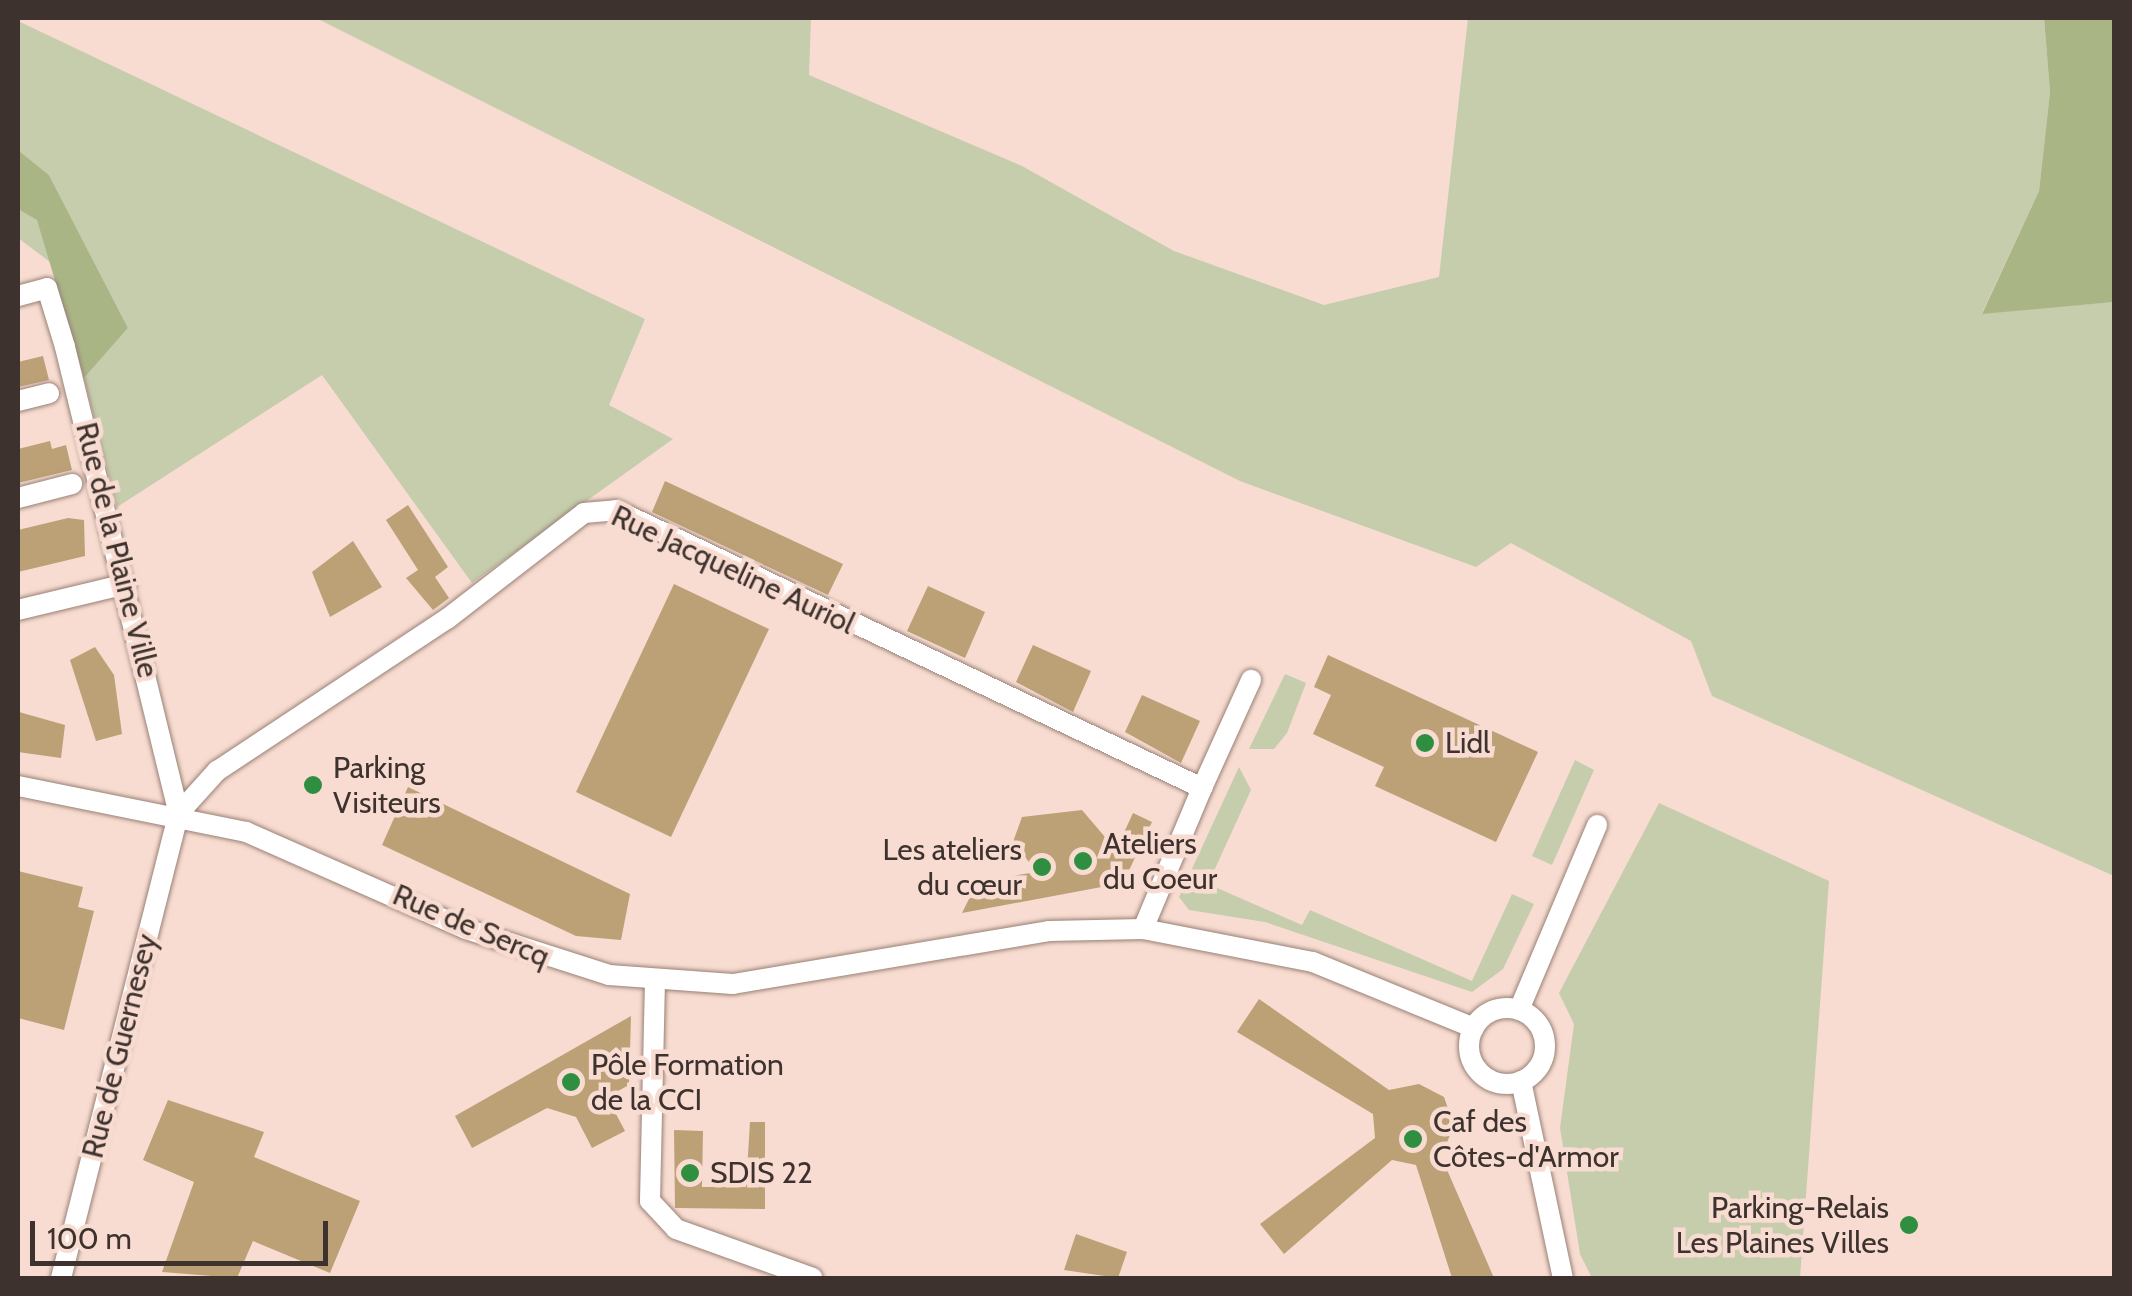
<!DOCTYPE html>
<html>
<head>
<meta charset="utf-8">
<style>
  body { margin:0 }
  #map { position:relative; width:2132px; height:1296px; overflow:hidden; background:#f8dcd1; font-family:Cabin,sans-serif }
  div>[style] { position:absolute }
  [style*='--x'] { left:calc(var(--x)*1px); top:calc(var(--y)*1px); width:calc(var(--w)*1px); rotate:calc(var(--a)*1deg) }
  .green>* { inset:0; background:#c5cdac }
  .forest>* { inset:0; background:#aab586 }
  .building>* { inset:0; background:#bca076 }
  .roads { filter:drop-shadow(0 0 2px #998076) drop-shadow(0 0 2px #998076) }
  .street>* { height:20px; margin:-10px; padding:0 10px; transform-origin:10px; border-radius:10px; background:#fff }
  .street>.ring { margin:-10px; padding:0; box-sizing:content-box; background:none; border:20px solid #fff; border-radius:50% }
  .dots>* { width:28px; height:28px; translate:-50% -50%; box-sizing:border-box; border:5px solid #f8dcd1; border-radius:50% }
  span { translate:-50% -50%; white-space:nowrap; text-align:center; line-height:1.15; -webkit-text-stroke:9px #f8dcd1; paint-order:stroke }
  .street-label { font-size:30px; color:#3d322e }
  .poi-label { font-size:30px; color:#3d322e }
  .left { translate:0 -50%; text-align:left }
  .right { translate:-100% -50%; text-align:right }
  .frame { position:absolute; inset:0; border:20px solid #3d322e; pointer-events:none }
  .scale { position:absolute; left:30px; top:1221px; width:298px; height:45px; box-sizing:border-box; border:5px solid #3d322e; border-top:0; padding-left:12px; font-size:30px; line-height:35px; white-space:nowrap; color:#3d322e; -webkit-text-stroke:8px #f8dcd1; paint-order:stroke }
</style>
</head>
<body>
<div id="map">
  <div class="green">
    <div style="clip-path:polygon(316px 18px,811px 18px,809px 75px,1022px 166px,1174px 251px,1324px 305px,1439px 277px,1468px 18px,2044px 18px,2050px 92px,2039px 191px,1982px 313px,2114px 302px,2114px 876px,1712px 696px,1691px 641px,1511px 543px,1476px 567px,1240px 481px)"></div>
    <div style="clip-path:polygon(18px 21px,645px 319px,609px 405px,673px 439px,472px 583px,322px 375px,117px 507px,84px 378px,128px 328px,49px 175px,18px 150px)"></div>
    <div style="clip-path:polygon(18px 209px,37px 219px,54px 265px,18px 238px)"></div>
    <div style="clip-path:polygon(1285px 674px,1306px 683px,1287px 733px,1274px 749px,1249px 749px)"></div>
    <div style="clip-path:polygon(1575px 760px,1594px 770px,1552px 865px,1532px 856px)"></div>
    <div style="clip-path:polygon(1239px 767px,1251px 790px,1208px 884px,1302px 925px,1310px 910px,1472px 981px,1512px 894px,1534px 904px,1503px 969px,1472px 992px,1265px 922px,1189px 910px,1179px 897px)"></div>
    <div style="clip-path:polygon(1659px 803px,1829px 881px,1800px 1278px,1592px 1278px,1580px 1254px,1560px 1128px,1574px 1024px,1559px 993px)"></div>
  </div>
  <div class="forest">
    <div style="clip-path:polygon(2044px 18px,2114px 18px,2114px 302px,1982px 314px,2039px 191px,2050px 92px)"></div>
    <div style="clip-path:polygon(18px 150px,49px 175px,128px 328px,84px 378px,37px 220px,18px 209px)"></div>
  </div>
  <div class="building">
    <div style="clip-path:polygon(43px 356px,49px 380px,18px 387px,18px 362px)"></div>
    <div style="clip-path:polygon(50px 441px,52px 449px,66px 445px,72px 470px,18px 483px,18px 449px)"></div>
    <div style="clip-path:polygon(665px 481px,843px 564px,828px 595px,652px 512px)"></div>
    <div style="clip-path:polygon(408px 505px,448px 567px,435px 577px,449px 598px,433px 610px,406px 578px,418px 570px,386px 520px)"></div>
    <div style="clip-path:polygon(68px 518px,84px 520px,85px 556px,18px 572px,18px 530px)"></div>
    <div style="clip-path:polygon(353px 541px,382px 587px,330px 617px,312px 572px)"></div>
    <div style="clip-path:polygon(674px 584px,769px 629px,671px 837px,576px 792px)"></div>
    <div style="clip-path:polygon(928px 586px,985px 612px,965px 658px,907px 631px)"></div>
    <div style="clip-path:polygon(1033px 645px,1091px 671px,1073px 712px,1016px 682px)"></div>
    <div style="clip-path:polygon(95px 647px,114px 675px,122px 734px,96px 741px,70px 660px)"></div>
    <div style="clip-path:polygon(1328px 655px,1538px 752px,1496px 842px,1375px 786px,1384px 767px,1313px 734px,1331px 695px,1314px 687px)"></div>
    <div style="clip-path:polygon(1142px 695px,1200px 721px,1181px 763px,1125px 732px)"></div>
    <div style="clip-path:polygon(19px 712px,65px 725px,61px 758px,18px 752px)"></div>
    <div style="clip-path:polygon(408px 787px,630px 894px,621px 940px,576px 936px,382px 845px)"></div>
    <div style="clip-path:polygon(1082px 810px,1116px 850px,1133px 813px,1152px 822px,1123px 883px,962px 913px,978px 881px,1037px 872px,1013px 842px,1022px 817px)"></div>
    <div style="clip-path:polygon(18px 871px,83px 887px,78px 907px,94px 911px,64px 1030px,18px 1018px)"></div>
    <div style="clip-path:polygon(1259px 999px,1389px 1090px,1419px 1084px,1444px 1097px,1454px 1126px,1441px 1156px,1494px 1278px,1452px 1278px,1416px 1165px,1392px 1160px,1284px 1254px,1260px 1224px,1375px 1138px,1373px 1114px,1237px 1032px)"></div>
    <div style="clip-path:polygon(631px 1016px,629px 1085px,607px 1097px,625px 1131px,592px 1148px,576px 1117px,547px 1108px,472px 1148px,455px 1116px)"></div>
    <div style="clip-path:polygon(168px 1100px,264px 1132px,254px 1157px,360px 1201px,330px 1273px,253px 1241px,237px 1278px,162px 1272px,194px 1182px,143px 1160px)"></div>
    <div style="clip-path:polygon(750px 1122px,765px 1122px,765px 1209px,675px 1208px,674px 1130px,703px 1131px,702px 1187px,746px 1187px)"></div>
    <div style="clip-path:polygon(1076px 1234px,1127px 1252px,1118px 1278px,1064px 1270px)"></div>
  </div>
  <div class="roads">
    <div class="street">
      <div style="--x:18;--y:296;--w:30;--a:-15"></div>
      <div style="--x:47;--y:288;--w:62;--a:73"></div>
      <div style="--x:65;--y:347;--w:480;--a:76.3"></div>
      <div style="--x:18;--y:401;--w:32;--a:-14"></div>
      <div style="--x:18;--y:498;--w:56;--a:-14.5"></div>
      <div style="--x:18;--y:610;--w:111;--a:-13.5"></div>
      <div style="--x:18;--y:786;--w:233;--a:11.4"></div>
      <div style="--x:246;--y:832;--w:240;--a:23.8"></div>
      <div style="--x:466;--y:929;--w:150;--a:17.8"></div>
      <div style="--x:609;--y:975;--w:124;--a:4.2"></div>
      <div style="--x:733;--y:984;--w:320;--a:-9.5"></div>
      <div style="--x:1049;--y:931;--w:94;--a:-1.2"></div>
      <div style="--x:1143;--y:929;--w:173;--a:11"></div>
      <div style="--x:1313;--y:962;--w:174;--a:22.3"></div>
      <div style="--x:1202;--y:788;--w:119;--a:-65.6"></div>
      <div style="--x:655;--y:980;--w:221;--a:91.3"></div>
      <div style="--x:650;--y:1201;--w:38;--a:47"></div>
      <div style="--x:676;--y:1229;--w:145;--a:19.7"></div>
      <div class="ring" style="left:1469px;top:1008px;width:56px;height:56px"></div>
      <div style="--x:1519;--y:1010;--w:201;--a:-67.1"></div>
      <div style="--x:1521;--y:1081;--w:201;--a:78"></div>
      <div style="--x:61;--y:1278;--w:480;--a:-75.8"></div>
      <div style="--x:179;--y:813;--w:57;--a:-47.9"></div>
      <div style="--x:217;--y:771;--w:276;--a:-33.5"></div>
      <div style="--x:447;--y:619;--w:173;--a:-37.7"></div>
      <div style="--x:584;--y:513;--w:32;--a:-5"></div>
      <div style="--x:616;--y:510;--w:649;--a:25.38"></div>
      <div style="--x:1202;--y:788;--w:153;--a:112.7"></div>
    </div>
  </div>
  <div class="dots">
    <div style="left:1425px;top:743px;background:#308e40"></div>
    <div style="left:313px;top:785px;background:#308e40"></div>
    <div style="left:1083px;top:861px;background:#308e40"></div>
    <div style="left:1042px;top:867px;background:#308e40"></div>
    <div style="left:571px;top:1082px;background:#308e40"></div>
    <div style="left:1413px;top:1139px;background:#308e40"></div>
    <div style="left:690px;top:1173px;background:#308e40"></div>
    <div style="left:1909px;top:1225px;background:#308e40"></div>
  </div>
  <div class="street-label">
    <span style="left:117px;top:550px;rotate:76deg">Rue de la Plaine Ville</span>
    <span style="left:733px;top:570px;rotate:25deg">Rue Jacqueline Auriol</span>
    <span style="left:471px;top:926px;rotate:23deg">Rue de Sercq</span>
    <span style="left:120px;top:1046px;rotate:-76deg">Rue de Guernesey</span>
  </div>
  <div class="poi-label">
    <span class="left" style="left:1445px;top:743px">Lidl</span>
    <span class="left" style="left:333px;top:785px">Parking<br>Visiteurs</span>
    <span class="left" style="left:1103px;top:861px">Ateliers<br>du Coeur</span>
    <span class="right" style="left:1022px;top:867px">Les ateliers<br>du cœur</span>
    <span class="left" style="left:591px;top:1082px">Pôle Formation<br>de la CCI</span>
    <span class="left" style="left:1433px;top:1139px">Caf des<br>Côtes-d'Armor</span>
    <span class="left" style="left:710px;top:1173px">SDIS 22</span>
    <span class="right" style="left:1889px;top:1225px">Parking-Relais<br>Les Plaines Villes</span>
  </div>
  <div class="frame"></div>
  <div class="scale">100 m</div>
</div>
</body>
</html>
